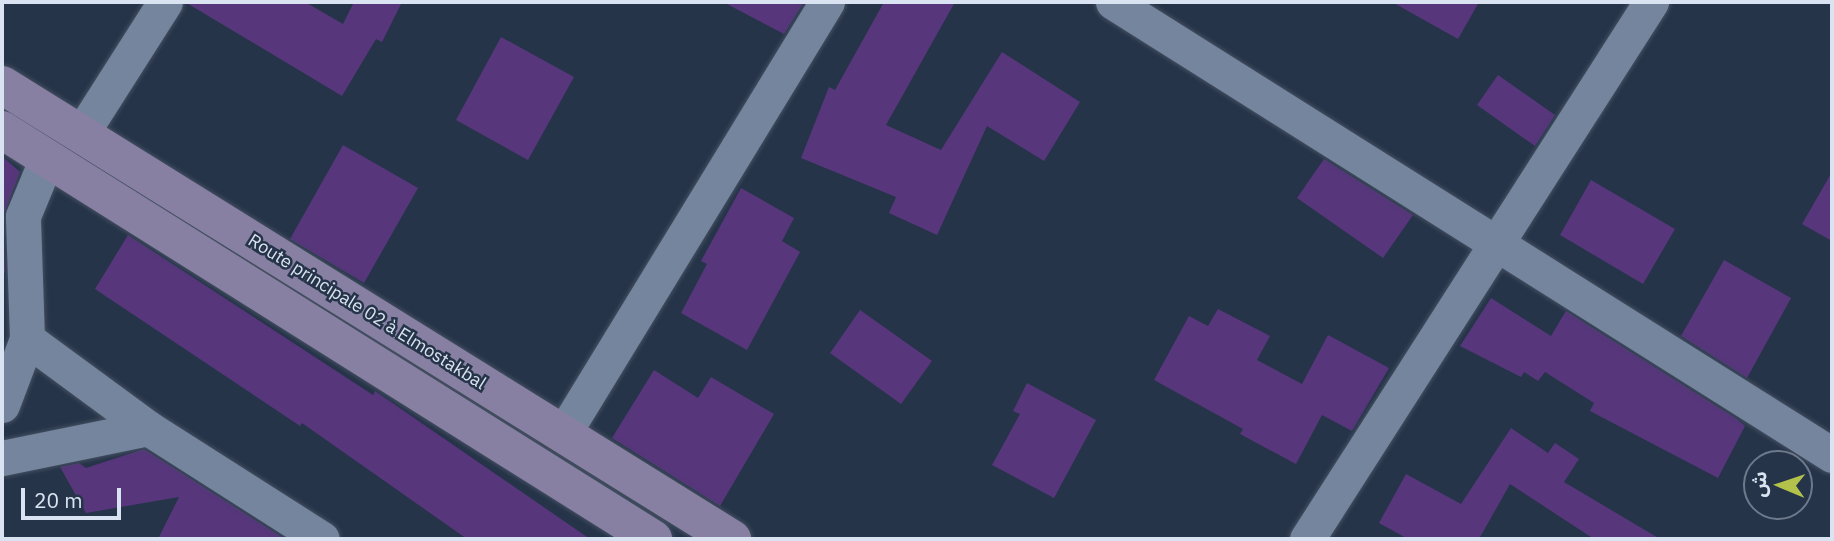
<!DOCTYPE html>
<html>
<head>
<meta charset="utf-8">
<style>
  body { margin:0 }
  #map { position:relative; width:1834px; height:541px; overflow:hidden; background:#263449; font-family:"IBM Plex Sans","Noto Sans Arabic",sans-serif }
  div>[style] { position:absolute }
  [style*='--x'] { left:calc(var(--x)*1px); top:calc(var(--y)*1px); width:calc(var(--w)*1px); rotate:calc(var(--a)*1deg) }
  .building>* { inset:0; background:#57367c }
  .roads { filter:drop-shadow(0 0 2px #444f61) drop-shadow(0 0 2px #444f61) }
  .street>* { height:35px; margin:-17.5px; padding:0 17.5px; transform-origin:17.5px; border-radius:17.5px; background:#75859e }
  .secondary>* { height:38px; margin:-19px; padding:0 19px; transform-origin:19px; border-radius:19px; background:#8780a2 }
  span { translate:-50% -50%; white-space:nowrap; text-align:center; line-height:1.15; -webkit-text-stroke:5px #263449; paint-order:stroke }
  .street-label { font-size:18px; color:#dae3f1 }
  .frame { position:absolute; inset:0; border:4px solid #dae3f1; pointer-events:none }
  .north { position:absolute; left:1743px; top:450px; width:70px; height:70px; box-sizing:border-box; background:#263449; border:2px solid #6e7a8c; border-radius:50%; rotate:272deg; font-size:19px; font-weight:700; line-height:28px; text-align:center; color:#dae3f1 }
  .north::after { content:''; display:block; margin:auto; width:24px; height:32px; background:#b3c24b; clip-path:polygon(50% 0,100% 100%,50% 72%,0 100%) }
  .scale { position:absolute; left:21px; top:488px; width:100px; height:32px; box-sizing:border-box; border:4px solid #dae3f1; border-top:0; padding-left:9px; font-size:21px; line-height:24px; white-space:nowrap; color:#dae3f1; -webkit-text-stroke:5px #263449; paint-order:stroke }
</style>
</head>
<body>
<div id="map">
  <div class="building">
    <div style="clip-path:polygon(185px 2px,305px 2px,343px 24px,354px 2px,402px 2px,382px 42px,376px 39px,342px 96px)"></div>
    <div style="clip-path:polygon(723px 2px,804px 2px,784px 34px)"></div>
    <div style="clip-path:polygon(884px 2px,955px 2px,886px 125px,941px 150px,1002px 52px,1080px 102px,1044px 161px,987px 126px,937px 235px,889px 213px,896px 197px,801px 158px,829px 87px,835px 90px)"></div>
    <div style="clip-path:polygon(1392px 2px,1479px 2px,1458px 39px)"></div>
    <div style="clip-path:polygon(501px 37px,574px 77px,528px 160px,456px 120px)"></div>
    <div style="clip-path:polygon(1498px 75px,1555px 115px,1535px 146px,1477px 105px)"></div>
    <div style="clip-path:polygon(343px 145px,418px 188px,364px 283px,290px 239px)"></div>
    <div style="clip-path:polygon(2px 156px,20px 172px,3px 216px,5px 273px,2px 272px)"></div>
    <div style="clip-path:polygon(1324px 159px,1413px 215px,1383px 258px,1297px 198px)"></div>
    <div style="clip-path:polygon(1832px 172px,1832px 241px,1802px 224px)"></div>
    <div style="clip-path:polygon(1591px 180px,1675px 229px,1643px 284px,1560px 235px)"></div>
    <div style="clip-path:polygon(741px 188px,794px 218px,782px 241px,800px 252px,747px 350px,681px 313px,707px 264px,701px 261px)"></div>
    <div style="clip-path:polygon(128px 235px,373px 395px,375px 391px,590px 539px,467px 539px,302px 423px,300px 426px,95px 289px)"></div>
    <div style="clip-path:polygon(1724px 260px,1791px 298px,1747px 378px,1681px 336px)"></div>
    <div style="clip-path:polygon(1491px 298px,1551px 336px,1566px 311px,1737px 419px,1745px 426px,1718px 478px,1590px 411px,1594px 403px,1545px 372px,1538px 381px,1524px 372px,1521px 377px,1460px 346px)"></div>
    <div style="clip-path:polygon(1218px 309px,1270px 336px,1257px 360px,1302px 384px,1328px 335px,1389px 368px,1352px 431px,1322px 415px,1296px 464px,1240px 434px,1243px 429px,1154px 380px,1189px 316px,1208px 326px)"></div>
    <div style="clip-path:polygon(860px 310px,932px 361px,901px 404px,830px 353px)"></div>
    <div style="clip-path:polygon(654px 370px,698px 398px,711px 377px,774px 414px,720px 506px,612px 438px)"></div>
    <div style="clip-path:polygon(1027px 383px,1096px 420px,1054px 498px,992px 465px,1020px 414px,1013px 411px)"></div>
    <div style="clip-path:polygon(1511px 428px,1548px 453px,1555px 443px,1579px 459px,1564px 482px,1660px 539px,1594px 539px,1510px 484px,1479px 539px,1408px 539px,1379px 523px,1406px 474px,1461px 504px)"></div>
    <div style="clip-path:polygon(144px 449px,163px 461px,285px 539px,158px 539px,179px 497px,86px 513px,60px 467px,79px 463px,86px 468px)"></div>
  </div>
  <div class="roads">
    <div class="street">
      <div style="--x:1113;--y:2;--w:850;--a:32.21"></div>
      <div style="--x:81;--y:134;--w:156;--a:-57.5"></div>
      <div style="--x:27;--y:339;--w:150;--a:36.3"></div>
      <div style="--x:148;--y:428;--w:206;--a:32.5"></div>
      <div style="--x:2;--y:405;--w:71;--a:-69.3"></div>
      <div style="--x:27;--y:339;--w:123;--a:-91.9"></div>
      <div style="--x:23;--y:216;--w:63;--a:-67.5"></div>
      <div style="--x:563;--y:434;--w:506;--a:-58.57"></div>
      <div style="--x:2;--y:458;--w:149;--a:-11.6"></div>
      <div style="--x:1307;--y:539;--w:638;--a:-57.36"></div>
    </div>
    <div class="secondary">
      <div style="--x:2;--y:85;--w:860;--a:31.88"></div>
      <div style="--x:2;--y:130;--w:769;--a:32.14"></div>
    </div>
  </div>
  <div class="street-label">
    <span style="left:367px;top:312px;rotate:32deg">Route principale 02 à Elmostakbal</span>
  </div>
  <div class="frame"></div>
  <div class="north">ش</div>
  <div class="scale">20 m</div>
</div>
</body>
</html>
